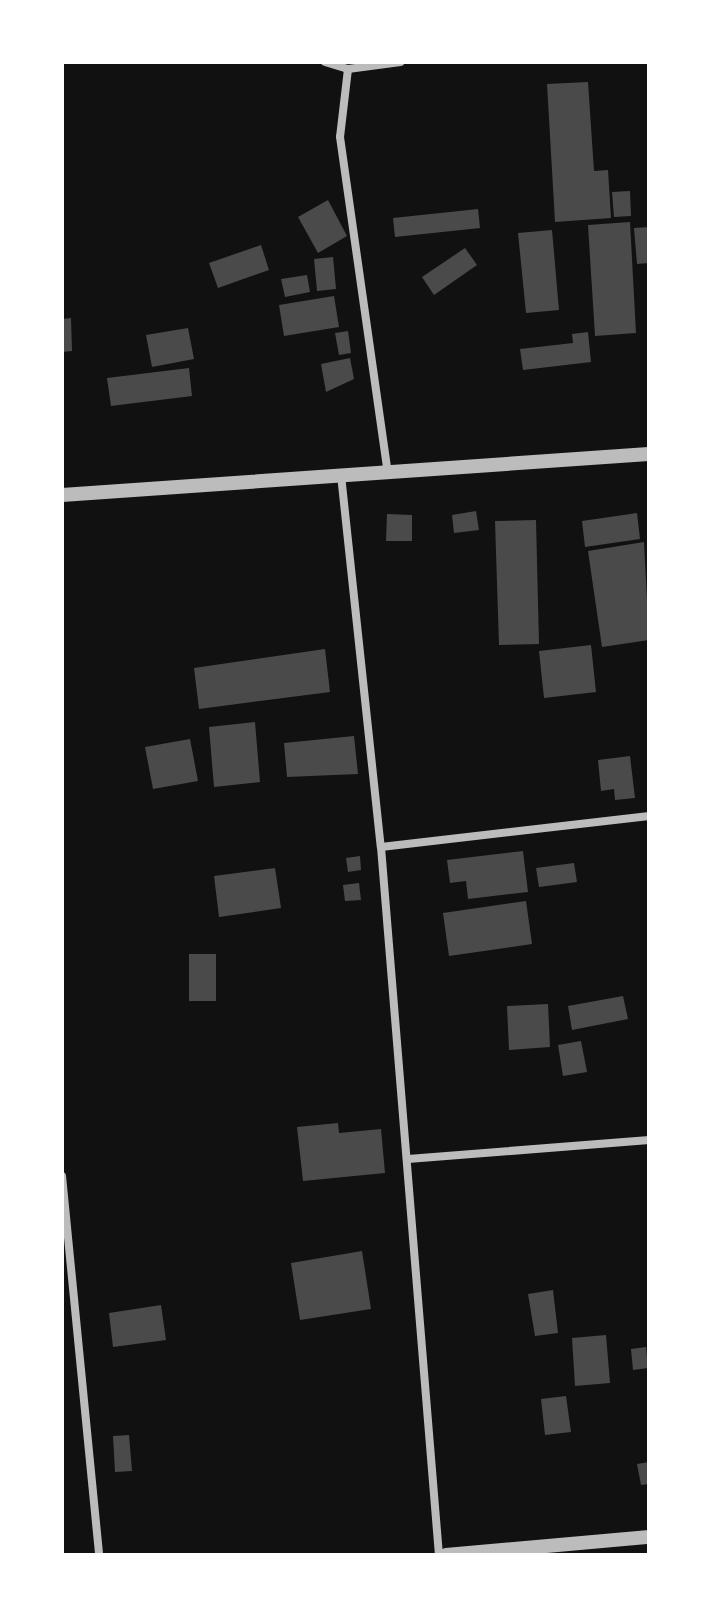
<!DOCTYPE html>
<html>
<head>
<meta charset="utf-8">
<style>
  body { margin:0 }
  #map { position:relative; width:711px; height:1617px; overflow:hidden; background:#111; font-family:"Sofia Sans Condensed",sans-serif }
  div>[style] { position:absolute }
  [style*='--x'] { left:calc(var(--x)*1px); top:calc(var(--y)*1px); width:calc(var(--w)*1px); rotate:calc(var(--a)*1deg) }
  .building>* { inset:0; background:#4a4a4a }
  .minor>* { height:8px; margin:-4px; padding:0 4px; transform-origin:4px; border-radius:4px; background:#bcbcbc }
  .tertiary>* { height:14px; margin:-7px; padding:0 7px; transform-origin:7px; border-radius:7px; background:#bcbcbc }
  span { translate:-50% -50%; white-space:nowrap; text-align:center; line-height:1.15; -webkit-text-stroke:6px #fff; paint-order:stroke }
  .frame { position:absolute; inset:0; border:64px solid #fff; pointer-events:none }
</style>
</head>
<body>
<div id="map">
  <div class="building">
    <div style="clip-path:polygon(588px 82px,594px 171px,608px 170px,611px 218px,555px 222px,547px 84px)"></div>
    <div style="clip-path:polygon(630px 191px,631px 216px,614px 217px,612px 192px)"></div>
    <div style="clip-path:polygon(328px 200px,347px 236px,318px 253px,298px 217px)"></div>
    <div style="clip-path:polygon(478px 209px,480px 228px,395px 237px,393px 218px)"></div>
    <div style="clip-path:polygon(630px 222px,636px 333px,595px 336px,588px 225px)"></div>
    <div style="clip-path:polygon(649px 227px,649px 263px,637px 264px,634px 228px)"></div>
    <div style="clip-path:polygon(552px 230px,559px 310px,526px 313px,518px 233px)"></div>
    <div style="clip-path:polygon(261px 245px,269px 270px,218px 288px,209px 263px)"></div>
    <div style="clip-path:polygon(465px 248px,477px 265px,434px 295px,422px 277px)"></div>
    <div style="clip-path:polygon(333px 257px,336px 289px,317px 291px,314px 259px)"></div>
    <div style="clip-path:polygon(307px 275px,310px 292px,285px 297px,281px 279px)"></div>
    <div style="clip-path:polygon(334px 296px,339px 327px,284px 336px,279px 305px)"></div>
    <div style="clip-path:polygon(71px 318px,72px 351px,62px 352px,62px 319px)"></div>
    <div style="clip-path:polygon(188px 328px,194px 359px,152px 367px,146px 335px)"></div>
    <div style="clip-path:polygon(348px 331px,351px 353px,339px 355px,335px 333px)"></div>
    <div style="clip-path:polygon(588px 332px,591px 362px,523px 370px,520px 349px,573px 343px,572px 334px)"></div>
    <div style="clip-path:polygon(350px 358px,354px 379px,326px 392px,321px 364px)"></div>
    <div style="clip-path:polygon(189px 368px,192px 396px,111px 406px,107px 378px)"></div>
    <div style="clip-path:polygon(476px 511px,479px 530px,454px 533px,452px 515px)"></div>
    <div style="clip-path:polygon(637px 513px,640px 539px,585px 547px,582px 521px)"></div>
    <div style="clip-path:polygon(387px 514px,412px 515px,412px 541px,386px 541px)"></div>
    <div style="clip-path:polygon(536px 520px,539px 644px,499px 645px,495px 521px)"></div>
    <div style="clip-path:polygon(644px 542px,649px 640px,602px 647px,588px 551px)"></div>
    <div style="clip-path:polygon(591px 645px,596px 692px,544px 698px,539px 651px)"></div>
    <div style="clip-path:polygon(325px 649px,330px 692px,199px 709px,194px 668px)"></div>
    <div style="clip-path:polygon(255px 722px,260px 782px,214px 787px,209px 727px)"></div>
    <div style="clip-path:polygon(354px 736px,358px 774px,287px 777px,284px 743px)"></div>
    <div style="clip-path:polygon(190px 739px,198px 781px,153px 789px,145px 747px)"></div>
    <div style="clip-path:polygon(630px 756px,635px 798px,615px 800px,614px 789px,601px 791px,598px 760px)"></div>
    <div style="clip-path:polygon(523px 851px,528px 892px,468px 899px,466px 881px,450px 883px,447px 860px)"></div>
    <div style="clip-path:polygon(360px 856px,361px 870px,348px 872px,346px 858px)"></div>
    <div style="clip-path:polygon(574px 863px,577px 882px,539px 887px,536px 868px)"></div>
    <div style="clip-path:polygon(275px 868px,281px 908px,219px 917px,214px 876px)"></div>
    <div style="clip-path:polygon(359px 883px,361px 900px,345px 901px,343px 885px)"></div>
    <div style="clip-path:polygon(526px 901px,532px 944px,449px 956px,443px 913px)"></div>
    <div style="clip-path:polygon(189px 954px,216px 954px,216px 1001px,189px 1001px)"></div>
    <div style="clip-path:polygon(623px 996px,628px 1019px,572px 1030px,568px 1006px)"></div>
    <div style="clip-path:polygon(548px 1004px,550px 1047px,509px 1050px,507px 1006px)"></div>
    <div style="clip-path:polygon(581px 1041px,587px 1072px,563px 1076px,558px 1045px)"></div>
    <div style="clip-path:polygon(338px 1123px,339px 1133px,381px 1129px,385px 1173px,303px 1181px,297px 1127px)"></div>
    <div style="clip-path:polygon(362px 1251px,371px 1309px,300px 1320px,291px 1263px)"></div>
    <div style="clip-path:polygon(553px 1290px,558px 1333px,535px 1336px,528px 1294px)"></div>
    <div style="clip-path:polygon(161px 1305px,166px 1340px,113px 1347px,109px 1313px)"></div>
    <div style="clip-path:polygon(606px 1335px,610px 1383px,575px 1386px,572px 1338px)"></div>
    <div style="clip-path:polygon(646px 1347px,648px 1368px,633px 1370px,631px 1349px)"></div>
    <div style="clip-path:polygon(566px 1396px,571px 1432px,545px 1435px,541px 1399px)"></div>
    <div style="clip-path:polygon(129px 1435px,132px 1471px,115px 1472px,113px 1436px)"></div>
    <div style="clip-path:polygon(649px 1462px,649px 1484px,641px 1485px,637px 1464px)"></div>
  </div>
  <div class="minor">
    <div style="--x:325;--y:62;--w:24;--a:17"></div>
    <div style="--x:348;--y:69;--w:53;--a:-7.5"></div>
    <div style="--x:348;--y:69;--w:68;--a:96.7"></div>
    <div style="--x:340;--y:137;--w:339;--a:81.9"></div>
    <div style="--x:341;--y:475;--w:374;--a:83.9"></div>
    <div style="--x:381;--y:847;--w:710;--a:85.32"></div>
    <div style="--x:381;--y:847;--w:270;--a:-6.6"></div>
    <div style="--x:408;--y:1159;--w:242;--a:-4.5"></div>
    <div style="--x:62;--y:1176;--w:381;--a:84.4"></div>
  </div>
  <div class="tertiary">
    <div style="--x:62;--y:495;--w:588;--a:-4"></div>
    <div style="--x:446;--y:1555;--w:204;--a:-5.1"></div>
  </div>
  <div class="frame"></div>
</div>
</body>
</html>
